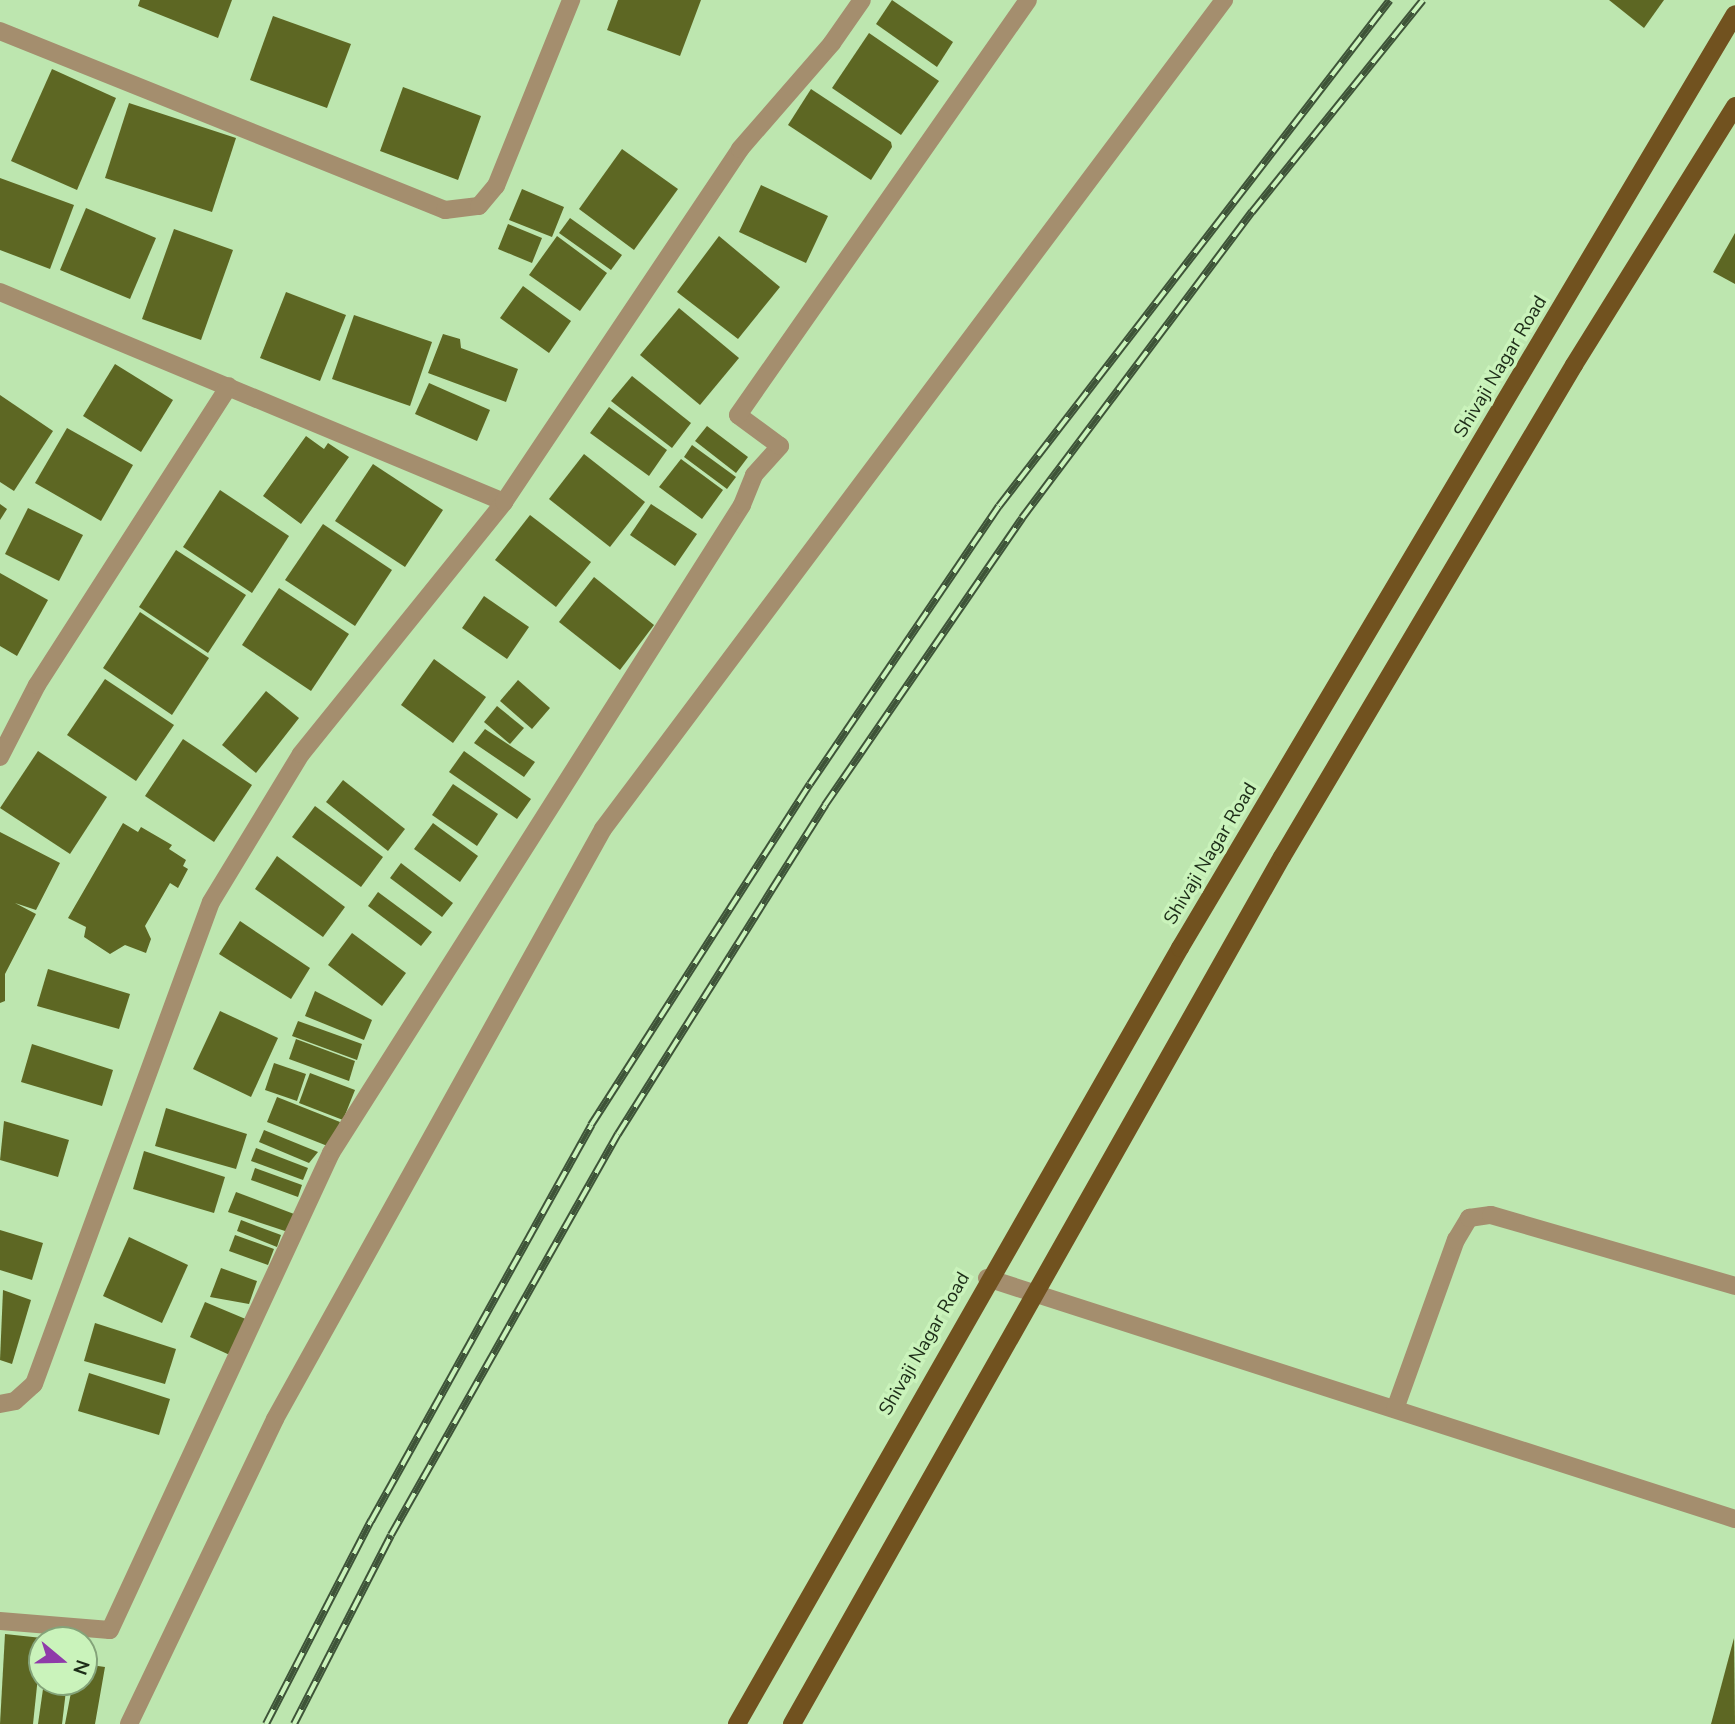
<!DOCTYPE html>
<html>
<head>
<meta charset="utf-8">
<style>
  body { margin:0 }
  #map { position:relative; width:1735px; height:1724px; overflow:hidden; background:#bde6af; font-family:"Nunito Sans",sans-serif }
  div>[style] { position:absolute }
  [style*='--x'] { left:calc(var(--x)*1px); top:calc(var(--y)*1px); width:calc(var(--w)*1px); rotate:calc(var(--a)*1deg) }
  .building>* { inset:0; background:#5d6723 }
  .minor>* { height:18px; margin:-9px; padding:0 9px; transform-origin:9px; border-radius:9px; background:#a48e6e }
  .major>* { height:18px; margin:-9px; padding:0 9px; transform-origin:9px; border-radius:9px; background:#71521f }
  .rail>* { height:8px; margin-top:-4px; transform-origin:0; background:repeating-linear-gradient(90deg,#caf3bb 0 16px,#3e5438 0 32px); box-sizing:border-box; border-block:2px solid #3e5438 }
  span { translate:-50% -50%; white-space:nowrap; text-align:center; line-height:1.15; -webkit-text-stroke:7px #caf3bb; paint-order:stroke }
  .street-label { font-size:19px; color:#1c2c17 }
  .north { position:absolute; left:28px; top:1626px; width:70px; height:70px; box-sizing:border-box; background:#caf3bb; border:2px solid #84a379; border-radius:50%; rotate:109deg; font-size:19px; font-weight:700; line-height:28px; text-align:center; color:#1c2c17 }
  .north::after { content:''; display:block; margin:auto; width:24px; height:32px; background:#8f3ba9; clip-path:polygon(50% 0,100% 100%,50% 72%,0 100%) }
</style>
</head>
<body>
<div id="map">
  <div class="building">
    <div style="clip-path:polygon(140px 0,232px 0,218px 38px,138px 6px)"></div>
    <div style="clip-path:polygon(618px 0,701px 0,680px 56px,607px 30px)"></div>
    <div style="clip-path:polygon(892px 0,953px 42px,937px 67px,876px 24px)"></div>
    <div style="clip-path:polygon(1609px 0,1664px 0,1644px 28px)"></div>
    <div style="clip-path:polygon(273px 16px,351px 44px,327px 108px,250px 80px)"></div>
    <div style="clip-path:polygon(869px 33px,939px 81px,901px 135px,832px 88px)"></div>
    <div style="clip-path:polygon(52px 69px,116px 98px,77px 190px,11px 161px)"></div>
    <div style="clip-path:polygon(403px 87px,481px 116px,458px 180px,380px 151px)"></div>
    <div style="clip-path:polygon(811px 89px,891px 142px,892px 147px,871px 180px,788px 125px)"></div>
    <div style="clip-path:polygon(129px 103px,236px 138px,212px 212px,105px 178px)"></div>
    <div style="clip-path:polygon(622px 149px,678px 189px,634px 250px,579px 209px)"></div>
    <div style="clip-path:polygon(0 178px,74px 205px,50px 269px,0 250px)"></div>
    <div style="clip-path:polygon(761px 185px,828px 216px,806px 263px,739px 232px)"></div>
    <div style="clip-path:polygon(522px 189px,564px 207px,552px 237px,509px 220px)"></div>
    <div style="clip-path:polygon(86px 208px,156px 238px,130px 299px,60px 270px)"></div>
    <div style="clip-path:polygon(570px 218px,622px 255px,611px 270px,559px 233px)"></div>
    <div style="clip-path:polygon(508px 224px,542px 238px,532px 263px,498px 249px)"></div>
    <div style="clip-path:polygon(174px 229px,233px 250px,201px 340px,142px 319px)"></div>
    <div style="clip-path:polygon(1735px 233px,1735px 284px,1713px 272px)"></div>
    <div style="clip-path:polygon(557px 236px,607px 273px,580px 311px,529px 275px)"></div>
    <div style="clip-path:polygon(719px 236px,780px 287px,738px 339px,677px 292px)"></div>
    <div style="clip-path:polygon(523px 286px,571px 321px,549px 353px,500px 318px)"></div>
    <div style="clip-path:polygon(286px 292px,346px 315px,320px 381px,260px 358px)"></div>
    <div style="clip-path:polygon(679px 308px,739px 358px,700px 405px,640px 355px)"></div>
    <div style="clip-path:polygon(354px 315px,432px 342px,410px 406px,332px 379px)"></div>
    <div style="clip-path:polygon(443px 334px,460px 339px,461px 348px,518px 369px,506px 402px,428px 373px)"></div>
    <div style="clip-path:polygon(115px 364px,173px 400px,141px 452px,83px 416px)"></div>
    <div style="clip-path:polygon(632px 376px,691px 423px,672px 448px,611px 401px)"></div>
    <div style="clip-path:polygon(429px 383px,490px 410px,477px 441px,415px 414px)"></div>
    <div style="clip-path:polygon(0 395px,53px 431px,14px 491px,0 482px)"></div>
    <div style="clip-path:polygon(609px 407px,667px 450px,649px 476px,590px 433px)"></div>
    <div style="clip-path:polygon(707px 426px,748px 457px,736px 473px,695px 441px)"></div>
    <div style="clip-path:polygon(67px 428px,133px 465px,101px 521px,35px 483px)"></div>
    <div style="clip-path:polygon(306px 436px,324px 449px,328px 443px,349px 457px,301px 524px,263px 496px)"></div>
    <div style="clip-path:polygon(692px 445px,736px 477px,727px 489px,684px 457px)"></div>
    <div style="clip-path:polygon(584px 454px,645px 502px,610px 547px,549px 499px)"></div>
    <div style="clip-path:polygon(681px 459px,723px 490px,702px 519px,659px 487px)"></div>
    <div style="clip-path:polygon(373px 464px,443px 510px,405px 567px,335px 521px)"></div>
    <div style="clip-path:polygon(220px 490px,289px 536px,252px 593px,183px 547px)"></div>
    <div style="clip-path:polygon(0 504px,7px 509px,0 520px)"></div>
    <div style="clip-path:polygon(651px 504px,697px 534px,675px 566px,630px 535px)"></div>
    <div style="clip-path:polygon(28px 508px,83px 535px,59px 581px,5px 554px)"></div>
    <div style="clip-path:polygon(530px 515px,591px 562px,556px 607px,495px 560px)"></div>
    <div style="clip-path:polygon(323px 524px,392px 570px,355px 626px,285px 580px)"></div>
    <div style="clip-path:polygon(176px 550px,246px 595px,208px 653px,139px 607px)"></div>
    <div style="clip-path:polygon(0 573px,48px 600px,17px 656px,0 646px)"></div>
    <div style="clip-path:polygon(594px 577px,654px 625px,620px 670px,559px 622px)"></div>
    <div style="clip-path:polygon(279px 588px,349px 634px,311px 691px,242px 645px)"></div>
    <div style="clip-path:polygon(484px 596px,529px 627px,507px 659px,462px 628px)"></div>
    <div style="clip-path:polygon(140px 612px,209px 658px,172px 715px,103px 668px)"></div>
    <div style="clip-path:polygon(434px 659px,486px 697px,453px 743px,401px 705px)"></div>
    <div style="clip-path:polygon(105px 679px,174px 725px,136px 781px,67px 735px)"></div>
    <div style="clip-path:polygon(518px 680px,550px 708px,532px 729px,500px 701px)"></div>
    <div style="clip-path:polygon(266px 691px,299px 718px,256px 773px,222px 745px)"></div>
    <div style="clip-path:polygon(497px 706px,524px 728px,510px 744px,484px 722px)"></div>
    <div style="clip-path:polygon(485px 729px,535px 762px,524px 777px,474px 743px)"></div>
    <div style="clip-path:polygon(183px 739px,252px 785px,214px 842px,145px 796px)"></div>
    <div style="clip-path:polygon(38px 751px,107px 797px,70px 854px,0 808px)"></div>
    <div style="clip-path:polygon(464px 751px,531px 799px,517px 819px,449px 772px)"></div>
    <div style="clip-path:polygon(343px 780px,405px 829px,388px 851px,326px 802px)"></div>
    <div style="clip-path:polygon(453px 784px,498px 814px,477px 846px,432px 815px)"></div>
    <div style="clip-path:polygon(315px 806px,383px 857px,361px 887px,292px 837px)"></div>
    <div style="clip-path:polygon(123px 823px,138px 832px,141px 827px,172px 845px,169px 849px,186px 860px,183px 866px,188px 869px,178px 888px,170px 883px,145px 926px,151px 939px,146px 953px,125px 945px,110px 954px,84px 937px,86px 927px,68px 918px)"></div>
    <div style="clip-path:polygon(433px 823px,478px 856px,460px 882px,414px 849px)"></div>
    <div style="clip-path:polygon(0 832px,60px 863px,36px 910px,15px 903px,36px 914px,5px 974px,5px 1001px,0 1003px)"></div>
    <div style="clip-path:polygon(277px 856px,345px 907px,323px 937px,255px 889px)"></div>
    <div style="clip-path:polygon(401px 863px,453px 903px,442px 917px,390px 878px)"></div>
    <div style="clip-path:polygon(378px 892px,432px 932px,421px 946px,368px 906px)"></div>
    <div style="clip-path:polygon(240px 921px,310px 968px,291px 999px,219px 954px)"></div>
    <div style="clip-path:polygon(352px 933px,406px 973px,382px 1006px,328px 965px)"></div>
    <div style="clip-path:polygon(48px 969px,130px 994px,119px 1029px,37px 1006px)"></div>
    <div style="clip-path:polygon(315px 991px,372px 1020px,364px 1040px,305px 1016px)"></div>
    <div style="clip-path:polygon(220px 1011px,278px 1038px,251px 1097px,193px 1069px)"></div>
    <div style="clip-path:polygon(298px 1021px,362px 1044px,357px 1060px,292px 1036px)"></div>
    <div style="clip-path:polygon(296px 1039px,355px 1061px,349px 1081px,289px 1059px)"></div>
    <div style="clip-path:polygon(32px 1044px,113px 1070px,102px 1106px,21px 1082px)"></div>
    <div style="clip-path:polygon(274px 1063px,306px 1074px,297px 1101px,265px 1090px)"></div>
    <div style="clip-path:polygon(310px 1073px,355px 1090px,343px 1120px,299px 1103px)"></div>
    <div style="clip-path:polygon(277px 1097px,340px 1122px,330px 1147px,267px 1122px)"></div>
    <div style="clip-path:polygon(166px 1108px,247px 1134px,236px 1169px,155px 1146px)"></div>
    <div style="clip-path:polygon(4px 1121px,69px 1140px,58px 1177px,0 1160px)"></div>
    <div style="clip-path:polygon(264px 1130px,318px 1152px,309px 1163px,259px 1142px)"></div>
    <div style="clip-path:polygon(256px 1148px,308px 1168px,303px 1180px,251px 1161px)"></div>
    <div style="clip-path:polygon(144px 1151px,225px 1177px,214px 1213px,133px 1189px)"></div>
    <div style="clip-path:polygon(255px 1168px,302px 1185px,298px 1197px,251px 1180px)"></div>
    <div style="clip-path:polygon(236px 1192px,294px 1214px,288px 1232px,228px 1212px)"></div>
    <div style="clip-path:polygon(241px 1220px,281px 1235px,277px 1247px,237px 1231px)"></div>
    <div style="clip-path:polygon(0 1230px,43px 1243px,32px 1280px,0 1270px)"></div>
    <div style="clip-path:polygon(235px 1235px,274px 1249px,268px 1265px,229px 1251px)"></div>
    <div style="clip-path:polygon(129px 1237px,188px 1265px,162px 1323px,103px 1296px)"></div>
    <div style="clip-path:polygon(221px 1268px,257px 1281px,249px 1304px,210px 1297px)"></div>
    <div style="clip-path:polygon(3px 1290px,31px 1300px,12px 1364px,0 1360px)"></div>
    <div style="clip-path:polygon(205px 1302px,248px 1320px,232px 1356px,190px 1337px)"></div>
    <div style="clip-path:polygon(95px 1323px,176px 1349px,165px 1384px,84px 1361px)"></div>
    <div style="clip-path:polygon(89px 1373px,170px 1399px,159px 1435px,78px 1411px)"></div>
    <div style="clip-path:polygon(5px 1634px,42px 1638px,33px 1724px,0 1724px)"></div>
    <div style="clip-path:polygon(1734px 1638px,1735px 1724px,1711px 1724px)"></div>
    <div style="clip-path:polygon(84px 1664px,105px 1667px,95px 1724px,65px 1724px,72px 1687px,84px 1682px)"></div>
    <div style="clip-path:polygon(44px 1682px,67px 1682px,62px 1724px,38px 1724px)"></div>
  </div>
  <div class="minor">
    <div style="--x:0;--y:31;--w:480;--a:21.9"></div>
    <div style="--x:445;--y:210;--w:34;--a:-7"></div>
    <div style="--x:479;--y:206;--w:26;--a:-50"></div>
    <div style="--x:496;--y:186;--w:201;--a:-68"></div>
    <div style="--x:0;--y:292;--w:546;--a:22.62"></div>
    <div style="--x:0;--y:757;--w:81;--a:-62.8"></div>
    <div style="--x:37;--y:685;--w:355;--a:-57.3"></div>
    <div style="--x:987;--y:1278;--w:786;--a:17.86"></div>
    <div style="--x:0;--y:1404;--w:15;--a:-11"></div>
    <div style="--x:15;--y:1401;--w:25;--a:-42"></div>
    <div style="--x:34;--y:1384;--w:513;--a:-69.84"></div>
    <div style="--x:211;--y:902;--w:173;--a:-58.7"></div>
    <div style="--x:301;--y:754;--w:324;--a:-51.1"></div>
    <div style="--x:504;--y:502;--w:425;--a:-56.2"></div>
    <div style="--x:740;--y:149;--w:140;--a:-49"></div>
    <div style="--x:832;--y:43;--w:52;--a:-55.1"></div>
    <div style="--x:1395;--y:1409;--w:180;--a:-70.2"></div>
    <div style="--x:1456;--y:1240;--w:26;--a:-59"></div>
    <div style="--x:1469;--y:1218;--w:22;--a:-8"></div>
    <div style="--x:1491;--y:1215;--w:254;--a:16.2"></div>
    <div style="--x:0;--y:1621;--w:110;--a:4.7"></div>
    <div style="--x:110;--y:1630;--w:526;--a:-65.14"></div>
    <div style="--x:331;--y:1153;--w:767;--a:-57.61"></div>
    <div style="--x:742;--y:505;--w:32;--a:-68"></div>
    <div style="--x:754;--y:475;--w:39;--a:-48"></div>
    <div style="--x:780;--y:446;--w:52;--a:-143.6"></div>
    <div style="--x:738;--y:415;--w:506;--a:-55.05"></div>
    <div style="--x:129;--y:1724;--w:338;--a:-64.4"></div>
    <div style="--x:275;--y:1419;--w:675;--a:-60.93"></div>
    <div style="--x:603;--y:829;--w:1036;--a:-53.16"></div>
  </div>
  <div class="major">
    <div style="--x:737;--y:1724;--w:894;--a:-60.28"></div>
    <div style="--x:1180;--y:948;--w:1086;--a:-59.28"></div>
    <div style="--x:792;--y:1724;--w:996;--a:-60.53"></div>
    <div style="--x:1282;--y:857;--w:572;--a:-59.31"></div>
    <div style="--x:1574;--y:365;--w:305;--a:-58.1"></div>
  </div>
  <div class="rail">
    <div style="--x:266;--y:1724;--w:229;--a:-62.7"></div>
    <div style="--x:371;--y:1521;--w:453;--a:-60.9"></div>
    <div style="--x:591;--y:1125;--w:405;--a:-57.3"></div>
    <div style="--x:810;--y:784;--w:336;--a:-55.8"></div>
    <div style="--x:999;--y:506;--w:639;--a:-52.31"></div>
    <div style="--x:294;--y:1724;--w:212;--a:-62.8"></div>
    <div style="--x:391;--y:1535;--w:461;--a:-60.5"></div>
    <div style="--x:618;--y:1134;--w:389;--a:-57.8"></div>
    <div style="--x:825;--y:805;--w:348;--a:-55.5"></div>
    <div style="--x:1022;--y:518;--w:383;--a:-53.1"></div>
    <div style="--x:1252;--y:212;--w:272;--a:-51.1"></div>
  </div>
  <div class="street-label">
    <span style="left:1501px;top:367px;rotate:-59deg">Shivaji Nagar Road</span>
    <span style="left:1211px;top:854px;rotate:-59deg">Shivaji Nagar Road</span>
    <span style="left:925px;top:1344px;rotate:-60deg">Shivaji Nagar Road</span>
  </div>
  <div class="north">N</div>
</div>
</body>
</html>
